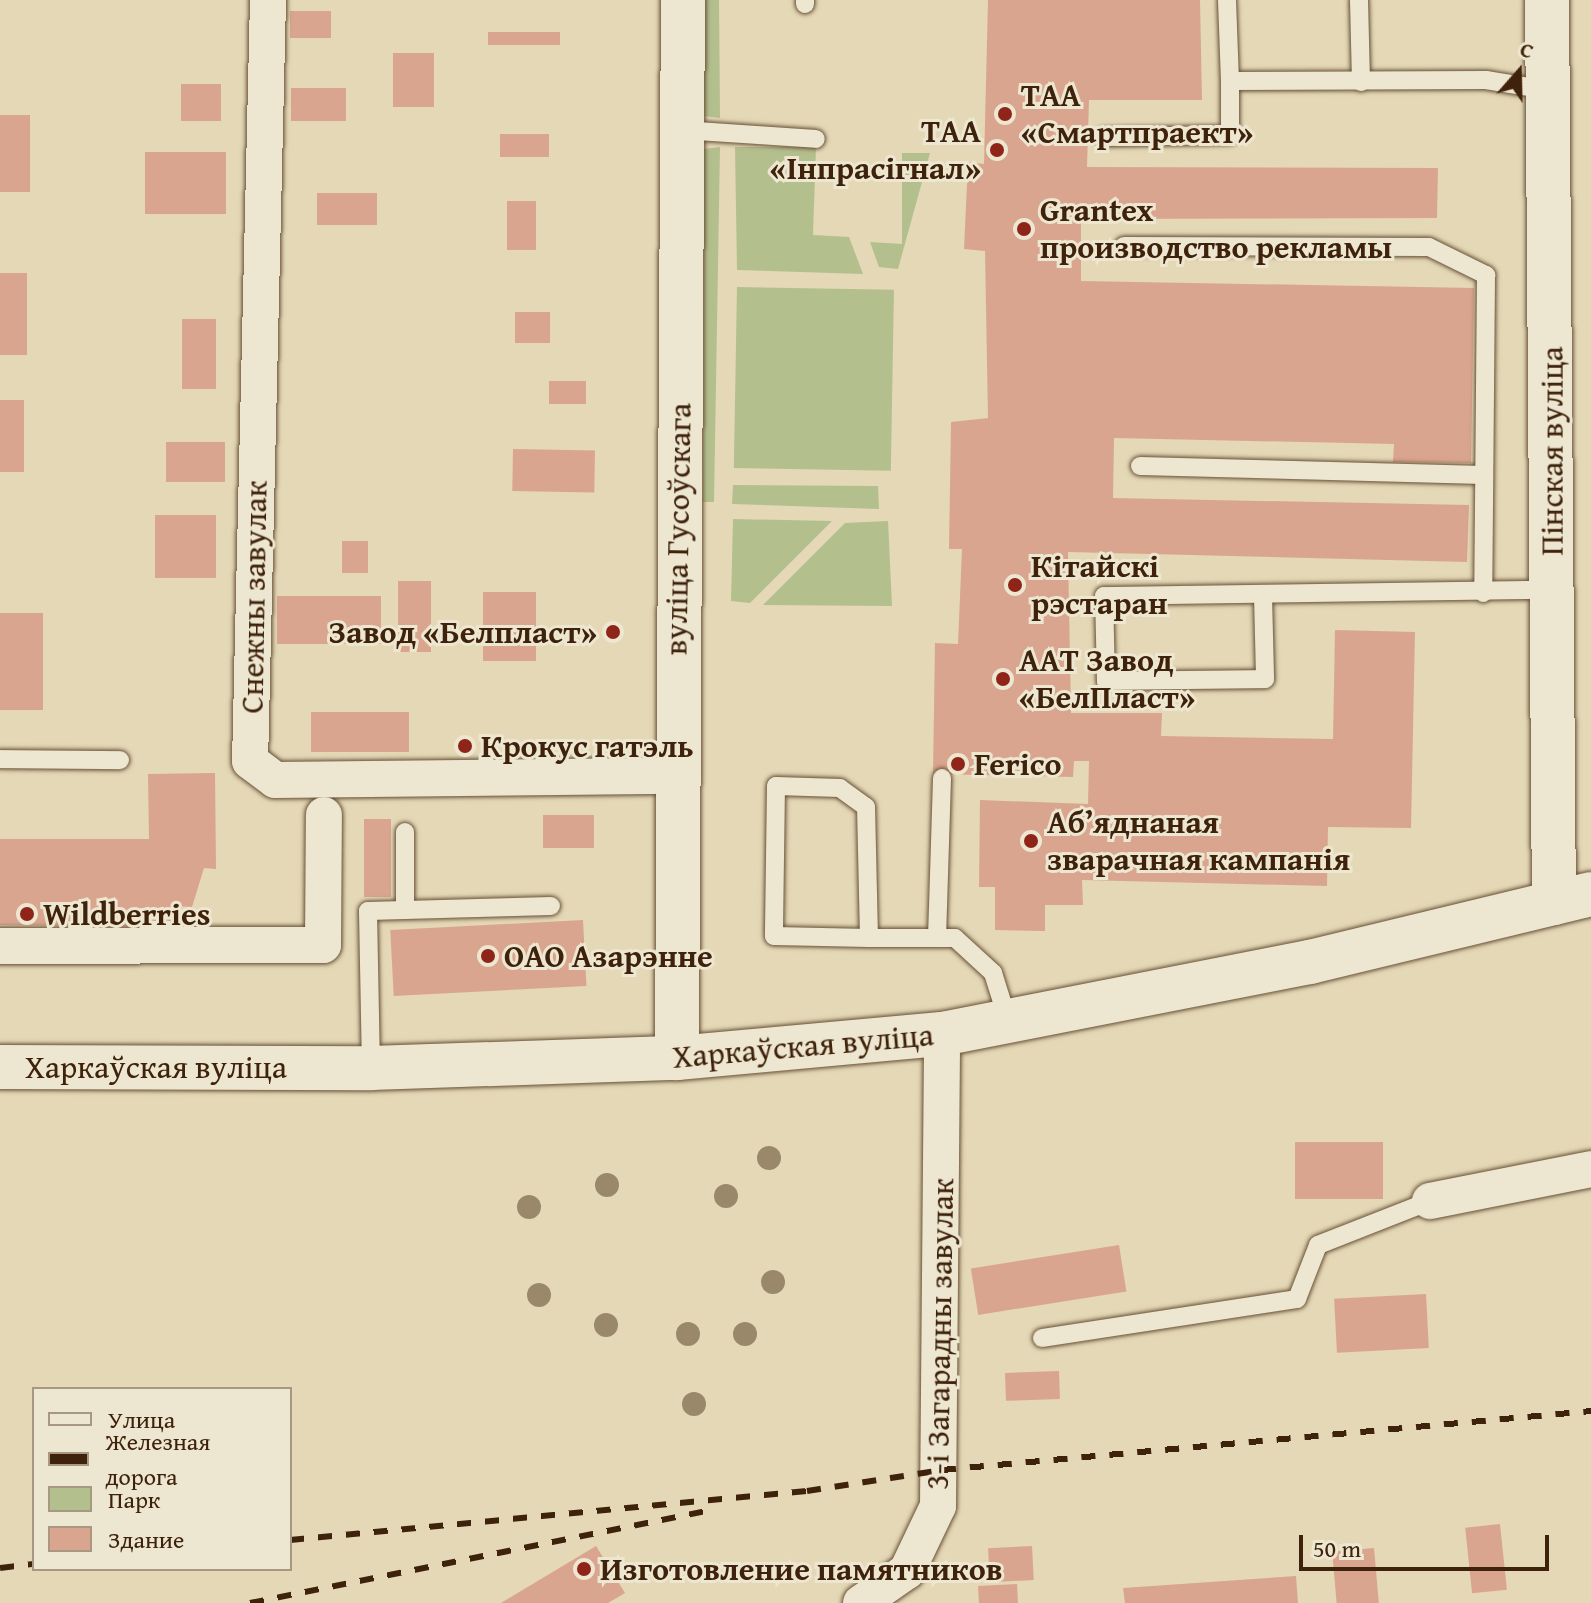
<!DOCTYPE html>
<html>
<head>
<meta charset="utf-8">
<style>
	body { margin:0 }
	#map { position:relative; width:1591px; height:1603px; overflow:hidden; background:#e4d8b6; font-family:"Gentium Book Plus",serif }
	div>[style] { position:absolute }
	[style*='--x'] { left:calc(var(--x)*1px); top:calc(var(--y)*1px); width:calc(var(--w)*1px); rotate:calc(var(--a)*1deg) }
	.green>* { inset:0; background:#b4bf8e; transform-origin:0 0 }
	.building>* { inset:0; background:#daa58e; transform-origin:0 0 }
	.roads { filter:drop-shadow(0 0 2px #685036) drop-shadow(0 0 2px #685036) }
	.service>* { height:18px; margin:-9px; padding:0 9px; transform-origin:9px; border-radius:9px; background:#ede6d0 }
	.minor>* { height:36px; margin:-18px; padding:0 18px; transform-origin:18px; border-radius:18px; background:#ede6d0 }
	.tertiary>* { height:44px; margin:-22px; padding:0 22px; transform-origin:22px; border-radius:22px; background:#ede6d0 }
	.secondary>* { height:44px; margin:-22px; padding:0 22px; transform-origin:22px; border-radius:22px; background:#ede6d0 }
	.rail>* { height:6px; margin-top:-3px; transform-origin:0; background:repeating-linear-gradient(90deg,#3f220b 0 14px,transparent 0 28px) }
	.trees>* { width:24px; height:24px; margin:-12px; border-radius:50%; background:#99896a }
	.dots>* { width:22px; height:22px; translate:-50% -50%; box-sizing:border-box; border:4px solid #ede6d0; border-radius:50% }
	span { translate:-50% -50%; white-space:nowrap; text-align:center; line-height:1.15; -webkit-text-stroke:6px #ede6d0; paint-order:stroke }
	.poi-label { font-size:32px; color:#3f220b; font-weight:700 }
	.left { translate:0 -50%; text-align:left }
	.right { translate:-100% -50%; text-align:right }
	.street-label { font-size:32px; color:#3f220b }
	.legend { position:absolute; left:32px; top:1387px; width:260px; height:184px; box-sizing:border-box; background:#ede6d0; border:2px solid #a79881; margin:0; padding:10px 14px; list-style:none; font-size:24px; color:#3f220b }
	.legend li { display:flex; align-items:center; gap:16px; height:40px }
	.legend b { width:40px; border:2px solid #a79881 }
	.north { position:absolute; left:1479px; top:32px; width:80px; height:80px; -webkit-text-stroke:6px #ede6d0; paint-order:stroke; rotate:20deg; font-size:22px; font-weight:700; line-height:32px; text-align:center; color:#3f220b }
	.north::after { content:''; display:block; margin:auto; width:28px; height:36px; background:#3f220b; clip-path:polygon(50% 0,100% 100%,50% 72%,0 100%) }
	.scale { position:absolute; left:1299px; top:1535px; width:250px; height:36px; box-sizing:border-box; border:4px solid #3f220b; border-top:0; padding-left:10px; font-size:24px; line-height:28px; white-space:nowrap; color:#3f220b; -webkit-text-stroke:6px #ede6d0; paint-order:stroke }
</style>
</head>
<body>
<div id="map">
	<div class="green">
		<div style="clip-path:polygon(705px 0,719px 0,720px 118px,703px 116px)"></div>
		<div style="clip-path:polygon(720px 147px,714px 502px,703px 502px,704px 149px)"></div>
		<div style="clip-path:polygon(735px 147px,816px 147px,813px 235px,849px 237px,863px 274px,737px 270px)"></div>
		<div style="clip-path:polygon(902px 153px,930px 153px,898px 269px,879px 267px,870px 242px,902px 244px)"></div>
		<div style="left:737px;top:287px;width:157px;height:181px;rotate:1deg"></div>
		<div style="clip-path:polygon(733px 485px,878px 486px,879px 509px,732px 504px)"></div>
		<div style="clip-path:polygon(733px 519px,832px 521px,750px 603px,731px 601px)"></div>
		<div style="clip-path:polygon(888px 521px,892px 606px,763px 605px,845px 523px)"></div>
	</div>
	<div class="building">
		<div style="clip-path:polygon(988px 0,1200px 0,1202px 100px,1089px 100px,1087px 167px,1438px 168px,1437px 218px,1081px 219px,1081px 281px,1474px 288px,1471px 463px,1393px 462px,1394px 444px,1114px 438px,1113px 498px,1469px 505px,1467px 562px,1068px 552px,1071px 713px,1162px 713px,1161px 736px,1333px 739px,1335px 630px,1415px 632px,1411px 828px,1328px 827px,1327px 886px,1082px 880px,1083px 905px,1045px 905px,1045px 931px,995px 930px,995px 887px,979px 887px,980px 800px,1088px 804px,1089px 761px,1074px 761px,1073px 777px,933px 774px,935px 643px,958px 644px,962px 549px,949px 549px,951px 422px,988px 418px,985px 251px,964px 249px,968px 162px,984px 164px)"></div>
		<div style="left:290px;top:11px;width:41px;height:27px"></div>
		<div style="left:488px;top:32px;width:72px;height:13px"></div>
		<div style="left:393px;top:53px;width:41px;height:54px"></div>
		<div style="left:181px;top:84px;width:40px;height:37px"></div>
		<div style="left:291px;top:88px;width:55px;height:33px"></div>
		<div style="left:30px;top:115px;width:77px;height:30px;rotate:90deg"></div>
		<div style="left:500px;top:134px;width:49px;height:23px"></div>
		<div style="left:145px;top:152px;width:81px;height:62px"></div>
		<div style="left:317px;top:193px;width:60px;height:32px"></div>
		<div style="left:536px;top:201px;width:49px;height:29px;rotate:90deg"></div>
		<div style="left:0;top:273px;width:27px;height:82px"></div>
		<div style="left:515px;top:312px;width:35px;height:31px"></div>
		<div style="left:182px;top:319px;width:34px;height:70px"></div>
		<div style="left:549px;top:381px;width:37px;height:23px"></div>
		<div style="left:0;top:400px;width:24px;height:72px"></div>
		<div style="left:166px;top:442px;width:59px;height:40px"></div>
		<div style="left:513px;top:449px;width:82px;height:42px;rotate:1deg"></div>
		<div style="left:155px;top:515px;width:61px;height:63px"></div>
		<div style="left:342px;top:541px;width:26px;height:32px"></div>
		<div style="left:398px;top:581px;width:33px;height:71px"></div>
		<div style="left:483px;top:592px;width:53px;height:69px"></div>
		<div style="left:277px;top:596px;width:104px;height:48px"></div>
		<div style="left:0;top:613px;width:43px;height:97px"></div>
		<div style="left:311px;top:712px;width:98px;height:40px"></div>
		<div style="clip-path:polygon(215px 773px,216px 869px,204px 868px,192px 907px,175px 906px,175px 927px,0 925px,0 839px,149px 839px,148px 774px)"></div>
		<div style="left:543px;top:815px;width:51px;height:33px"></div>
		<div style="left:364px;top:819px;width:27px;height:78px"></div>
		<div style="left:583px;top:920px;width:66px;height:193px;rotate:87deg"></div>
		<div style="left:1295px;top:1142px;width:88px;height:57px"></div>
		<div style="left:1119px;top:1245px;width:47px;height:150px;rotate:81deg"></div>
		<div style="left:1426px;top:1294px;width:54px;height:92px;rotate:87deg"></div>
		<div style="left:1059px;top:1371px;width:28px;height:54px;rotate:88deg"></div>
		<div style="left:1500px;top:1524px;width:66px;height:35px;rotate:84deg"></div>
		<div style="clip-path:polygon(596px 1546px,625px 1593px,608px 1603px,501px 1603px)"></div>
		<div style="left:1032px;top:1546px;width:34px;height:44px;rotate:87deg"></div>
		<div style="left:1374px;top:1548px;width:55px;height:42px;rotate:85deg"></div>
		<div style="clip-path:polygon(1296px 1576px,1298px 1603px,1125px 1603px,1123px 1588px)"></div>
		<div style="left:1017px;top:1584px;width:19px;height:39px;rotate:87deg"></div>
	</div>
	<div class="roads">
		<div class="service">
			<div style="--x:1227;--y:0;--w:81;--a:87.9"></div>
			<div style="--x:1230;--y:81;--w:256;--a:-0.2"></div>
			<div style="--x:1486;--y:80;--w:63;--a:9.2"></div>
			<div style="--x:1359;--y:0;--w:82;--a:88.6"></div>
			<div style="--x:805;--y:4;--w:4;--a:-90"></div>
			<div style="--x:682;--y:130;--w:134;--a:3.8"></div>
			<div style="--x:1104;--y:137;--w:126;--a:-0.9"></div>
			<div style="--x:1230;--y:135;--w:54;--a:-90"></div>
			<div style="--x:1124;--y:246;--w:305;--a:0.2"></div>
			<div style="--x:1429;--y:247;--w:64;--a:26.2"></div>
			<div style="--x:1486;--y:275;--w:318;--a:90.5"></div>
			<div style="--x:1140;--y:466;--w:344;--a:1.5"></div>
			<div style="--x:1263;--y:595;--w:84;--a:88.6"></div>
			<div style="--x:1265;--y:679;--w:159;--a:179.3"></div>
			<div style="--x:1106;--y:681;--w:85;--a:-91.3"></div>
			<div style="--x:1104;--y:596;--w:448;--a:-0.8"></div>
			<div style="--x:0;--y:759;--w:120;--a:0.5"></div>
			<div style="--x:405;--y:832;--w:78;--a:90"></div>
			<div style="--x:869;--y:938;--w:131;--a:-91.3"></div>
			<div style="--x:866;--y:807;--w:32;--a:-144"></div>
			<div style="--x:840;--y:788;--w:64;--a:-178.2"></div>
			<div style="--x:776;--y:786;--w:150;--a:90.8"></div>
			<div style="--x:774;--y:936;--w:95;--a:1.2"></div>
			<div style="--x:869;--y:938;--w:86;--a:0"></div>
			<div style="--x:955;--y:938;--w:52;--a:42.6"></div>
			<div style="--x:993;--y:973;--w:50;--a:72.6"></div>
			<div style="--x:937;--y:938;--w:160;--a:-88.2"></div>
			<div style="--x:371;--y:1068;--w:157;--a:-91.1"></div>
			<div style="--x:368;--y:911;--w:183;--a:-1.6"></div>
			<div style="--x:1042;--y:1338;--w:258;--a:-8.7"></div>
			<div style="--x:1297;--y:1299;--w:58;--a:-68.7"></div>
			<div style="--x:1318;--y:1245;--w:120;--a:-21.4"></div>
		</div>
		<div class="minor">
			<div style="--x:268;--y:0;--w:761;--a:91.35"></div>
			<div style="--x:250;--y:761;--w:31;--a:37"></div>
			<div style="--x:275;--y:780;--w:400;--a:-0.6"></div>
			<div style="--x:0;--y:946;--w:323;--a:-0.2"></div>
			<div style="--x:323;--y:945;--w:130;--a:-89.6"></div>
			<div style="--x:1430;--y:1201;--w:164;--a:-11.2"></div>
			<div style="--x:861;--y:1603;--w:56;--a:-34.8"></div>
			<div style="--x:907;--y:1571;--w:72;--a:-64.5"></div>
			<div style="--x:938;--y:1506;--w:472;--a:-89.5"></div>
		</div>
		<div class="tertiary">
			<div style="--x:1547;--y:0;--w:903;--a:89.56"></div>
		</div>
		<div class="secondary">
			<div style="--x:677;--y:1058;--w:1058;--a:-89.68"></div>
			<div style="--x:0;--y:1067;--w:371;--a:0.2"></div>
			<div style="--x:371;--y:1068;--w:306;--a:-1.9"></div>
			<div style="--x:677;--y:1058;--w:266;--a:-5.2"></div>
			<div style="--x:942;--y:1034;--w:375;--a:-11.1"></div>
			<div style="--x:1310;--y:962;--w:289;--a:-13.6"></div>
		</div>
	</div>
	<div class="rail">
		<div style="--x:290;--y:1540;--w:519;--a:-5.41"></div>
		<div style="--x:807;--y:1491;--w:137;--a:-8.8"></div>
		<div style="--x:942;--y:1470;--w:652;--a:-5.19"></div>
		<div style="--x:0;--y:1568;--w:34;--a:-7"></div>
		<div style="--x:250;--y:1603;--w:475;--a:-11.4"></div>
	</div>
	<div class="trees">
		<div style="left:769px;top:1158px"></div>
		<div style="left:607px;top:1185px"></div>
		<div style="left:726px;top:1196px"></div>
		<div style="left:529px;top:1207px"></div>
		<div style="left:773px;top:1282px"></div>
		<div style="left:539px;top:1295px"></div>
		<div style="left:606px;top:1325px"></div>
		<div style="left:688px;top:1334px"></div>
		<div style="left:745px;top:1334px"></div>
		<div style="left:694px;top:1404px"></div>
	</div>
	<div class="dots">
		<div style="left:1005px;top:114px;background:#8f2418"></div>
		<div style="left:997px;top:150px;background:#8f2418"></div>
		<div style="left:1024px;top:229px;background:#8f2418"></div>
		<div style="left:1015px;top:585px;background:#8f2418"></div>
		<div style="left:613px;top:632px;background:#8f2418"></div>
		<div style="left:1003px;top:679px;background:#8f2418"></div>
		<div style="left:465px;top:746px;background:#8f2418"></div>
		<div style="left:958px;top:764px;background:#8f2418"></div>
		<div style="left:1031px;top:841px;background:#8f2418"></div>
		<div style="left:27px;top:914px;background:#8f2418"></div>
		<div style="left:488px;top:956px;background:#8f2418"></div>
		<div style="left:584px;top:1569px;background:#8f2418"></div>
	</div>
	<div class="poi-label">
		<span class="left" style="left:1021px;top:114px">ТАА<br>«Смартпраект»</span>
		<span class="right" style="left:981px;top:150px">ТАА<br>«Інпрасігнал»</span>
		<span class="left" style="left:1040px;top:229px">Grantex<br>производство рекламы</span>
		<span class="left" style="left:1031px;top:585px">Кітайскі<br>рэстаран</span>
		<span class="right" style="left:597px;top:632px">Завод «Белпласт»</span>
		<span class="left" style="left:1019px;top:679px">ААТ Завод<br>«БелПласт»</span>
		<span class="left" style="left:481px;top:746px">Крокус гатэль</span>
		<span class="left" style="left:974px;top:764px">Ferico</span>
		<span class="left" style="left:1047px;top:841px">Абʼяднаная<br>зварачная кампанія</span>
		<span class="left" style="left:43px;top:914px">Wildberries</span>
		<span class="left" style="left:504px;top:956px">ОАО Азарэнне</span>
		<span class="left" style="left:600px;top:1569px">Изготовление памятников</span>
	</div>
	<div class="street-label">
		<span style="left:1552px;top:451px;rotate:-90deg">Пінская вуліца</span>
		<span style="left:678px;top:529px;rotate:-89deg">вуліца Гусоўскага</span>
		<span style="left:254px;top:597px;rotate:-89deg">Снежны завулак</span>
		<span style="left:803px;top:1046px;rotate:-5deg">Харкаўская вуліца</span>
		<span style="left:156px;top:1067px">Харкаўская вуліца</span>
		<span style="left:940px;top:1334px;rotate:-89deg">3-і Загарадны завулак</span>
	</div>
	<ul class="legend">
	<li><b style="height:10px;background:#ede6d0"></b>Улица</li>
	<li><b style="height:10px;background:#3f220b"></b>Железная дорога</li>
	<li><b style="height:22px;background:#b4bf8e"></b>Парк</li>
	<li><b style="height:22px;background:#daa58e"></b>Здание</li>
	</ul>
	<div class="north">С</div>
	<div class="scale">50 m</div>
</div>
</body>
</html>
